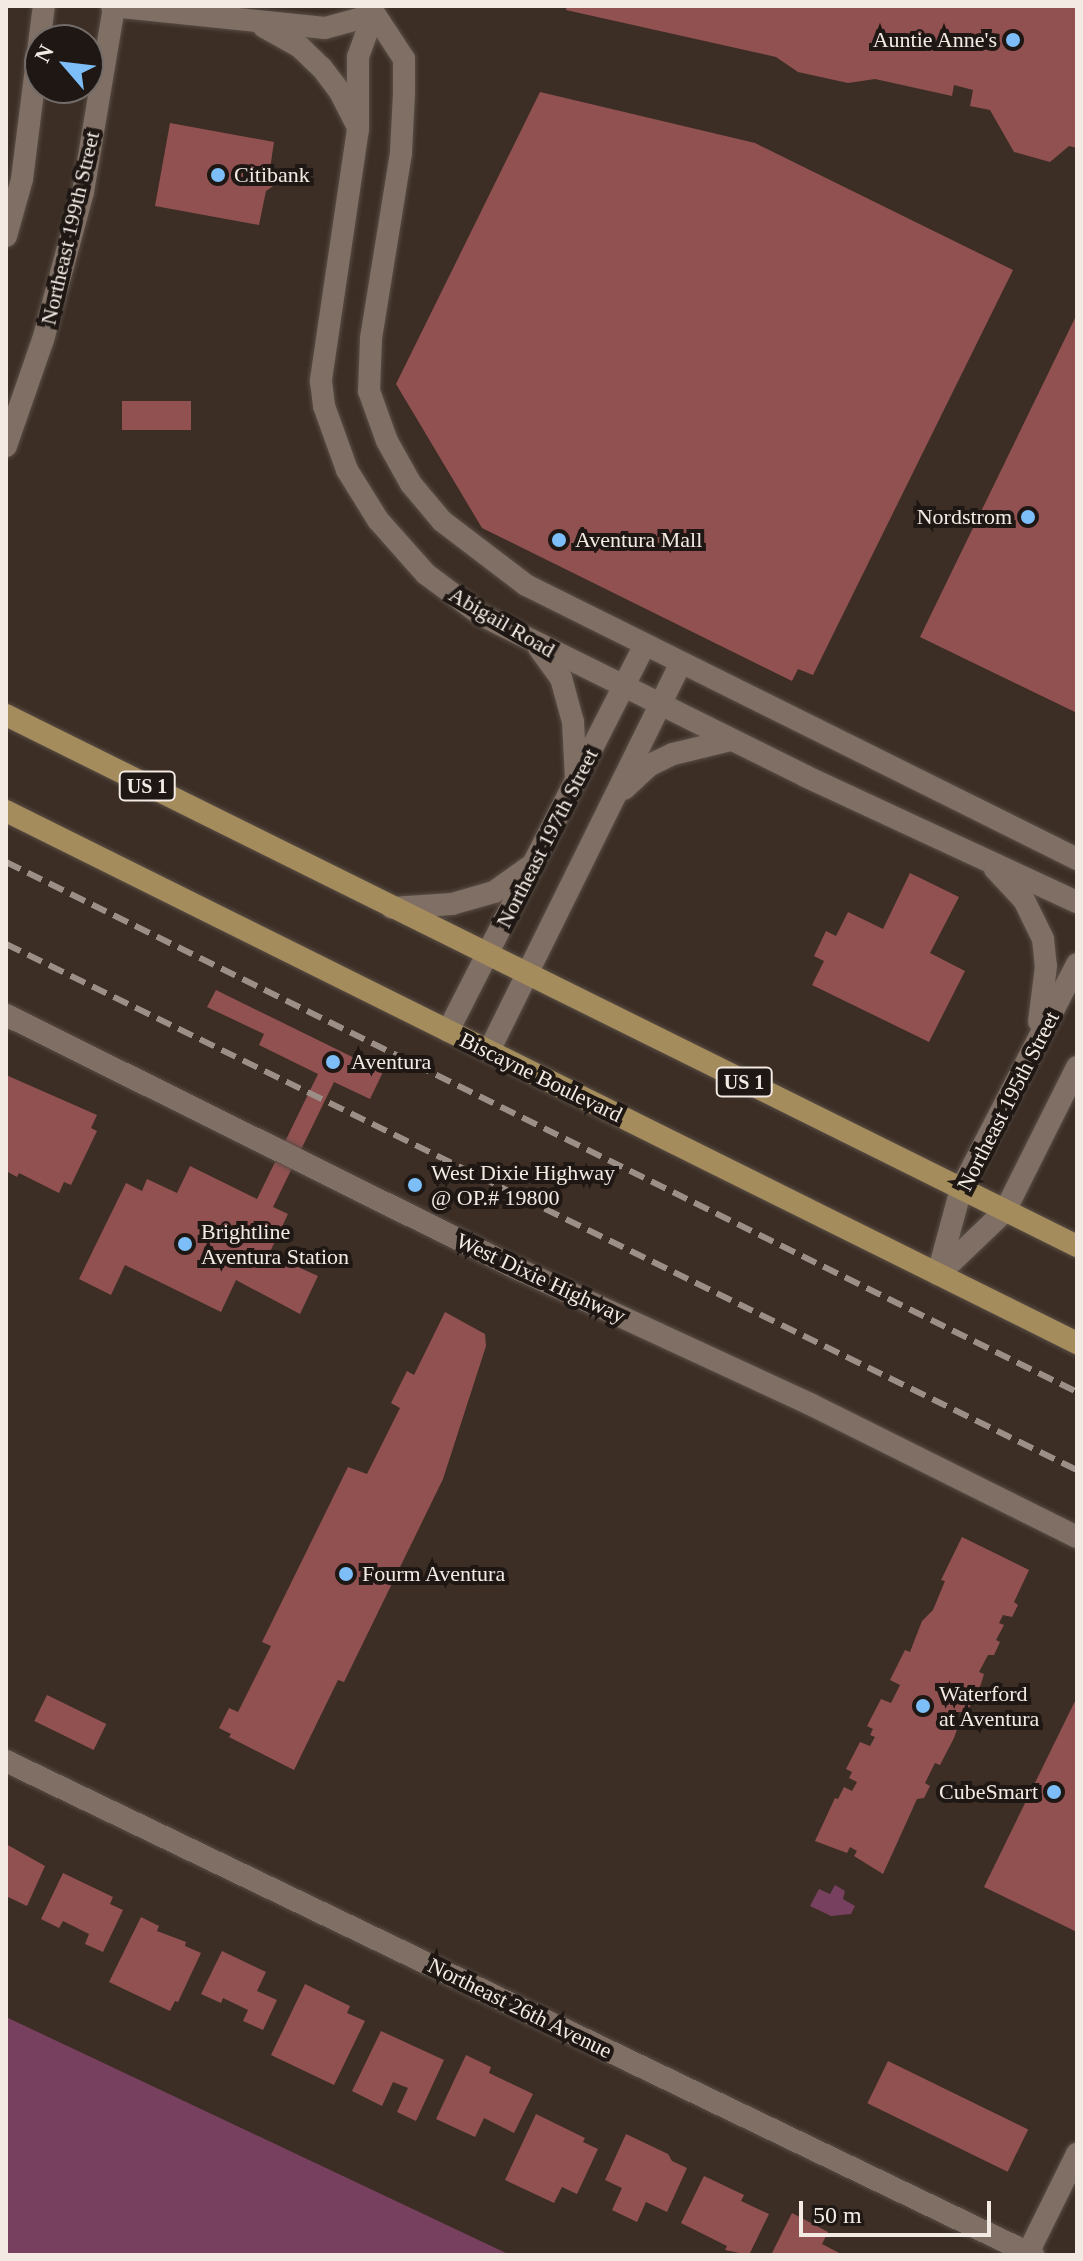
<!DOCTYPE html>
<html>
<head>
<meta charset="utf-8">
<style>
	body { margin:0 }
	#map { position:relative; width:1083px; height:2261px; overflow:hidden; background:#3c2e25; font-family:"Times New Roman",serif }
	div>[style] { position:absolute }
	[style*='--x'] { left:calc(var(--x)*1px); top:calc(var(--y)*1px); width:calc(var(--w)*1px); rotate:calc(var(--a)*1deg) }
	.water>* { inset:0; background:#77405e }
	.building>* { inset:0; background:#915151; transform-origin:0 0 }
	.roads { filter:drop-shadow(0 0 2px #584d45) drop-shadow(0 0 2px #584d45) }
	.minor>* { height:22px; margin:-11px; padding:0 11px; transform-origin:11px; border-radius:11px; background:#7f6f64 }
	.tertiary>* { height:22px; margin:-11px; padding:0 11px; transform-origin:11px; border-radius:11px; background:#7f6f64 }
	.primary>* { height:22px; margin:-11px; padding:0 11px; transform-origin:11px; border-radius:11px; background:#a58c5c }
	.rail>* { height:6px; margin-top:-3px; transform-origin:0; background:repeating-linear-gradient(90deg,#9b8f88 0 16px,transparent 0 24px) }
	.dots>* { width:22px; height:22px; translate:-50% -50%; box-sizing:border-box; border:4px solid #1e1713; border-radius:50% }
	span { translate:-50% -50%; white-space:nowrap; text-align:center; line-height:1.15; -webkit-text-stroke:8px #1e1713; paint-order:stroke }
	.shield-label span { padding:2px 6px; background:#1e1713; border:2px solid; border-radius:6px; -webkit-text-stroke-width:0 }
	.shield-label { font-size:20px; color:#f3eae4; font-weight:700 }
	.poi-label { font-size:22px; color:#f3eae4 }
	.right { translate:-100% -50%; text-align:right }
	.left { translate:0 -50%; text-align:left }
	.street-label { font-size:22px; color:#f3eae4 }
	.frame { position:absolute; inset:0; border:8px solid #f3eae4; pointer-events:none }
	.north { position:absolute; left:24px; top:24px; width:80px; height:80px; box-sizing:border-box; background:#1e1713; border:2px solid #736b67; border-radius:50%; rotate:298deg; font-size:22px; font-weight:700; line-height:32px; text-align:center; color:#f3eae4 }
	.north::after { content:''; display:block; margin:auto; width:28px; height:36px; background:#7dbef9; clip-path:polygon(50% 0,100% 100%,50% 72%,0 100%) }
	.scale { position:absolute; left:799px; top:2201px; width:192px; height:36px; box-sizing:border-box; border:4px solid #f3eae4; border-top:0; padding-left:10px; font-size:24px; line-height:28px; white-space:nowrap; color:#f3eae4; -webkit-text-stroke:6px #1e1713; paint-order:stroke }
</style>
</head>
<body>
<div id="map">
	<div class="water">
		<div style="clip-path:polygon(835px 1885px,845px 1891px,843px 1899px,855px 1906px,851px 1914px,831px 1916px,810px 1906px,819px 1889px,830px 1894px)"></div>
		<div style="clip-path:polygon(6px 2017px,506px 2253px,512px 2255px,6px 2255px)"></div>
	</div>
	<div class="building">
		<div style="clip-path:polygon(567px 6px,1077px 6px,1077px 148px,1069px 146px,1050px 162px,1014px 152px,990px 110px,970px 106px,973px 90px,954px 85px,952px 96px,875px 79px,848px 83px,798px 72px,776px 57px,566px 10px)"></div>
		<div style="clip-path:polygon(540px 92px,755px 143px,1013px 270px,813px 675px,798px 669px,792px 681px,482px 528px,396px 384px)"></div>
		<div style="clip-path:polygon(170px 123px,274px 142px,270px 169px,279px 182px,266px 191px,259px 225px,155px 206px)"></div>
		<div style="clip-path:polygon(1077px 314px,1077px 713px,920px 637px)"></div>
		<div style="left:191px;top:401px;width:29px;height:69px;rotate:90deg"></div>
		<div style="clip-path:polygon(910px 873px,959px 897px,930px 953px,965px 971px,929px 1042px,812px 985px,824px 961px,814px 956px,826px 931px,836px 936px,848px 912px,883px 929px)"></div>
		<div style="clip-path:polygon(216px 990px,383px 1072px,370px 1099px,334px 1082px,273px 1207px,288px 1214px,269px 1254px,318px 1276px,300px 1314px,236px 1280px,221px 1312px,125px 1265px,111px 1295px,79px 1279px,126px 1183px,142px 1191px,147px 1179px,177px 1193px,190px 1166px,257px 1199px,318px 1074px,259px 1045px,264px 1034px,207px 1007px)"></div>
		<div style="clip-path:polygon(6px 1075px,97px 1115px,91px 1128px,97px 1131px,71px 1185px,64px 1182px,59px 1193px,19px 1173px,17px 1177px,6px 1171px)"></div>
		<div style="clip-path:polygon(445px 1312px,485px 1334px,486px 1346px,443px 1479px,344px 1682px,338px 1680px,294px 1770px,229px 1737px,231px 1734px,219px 1728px,229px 1708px,238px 1712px,271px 1646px,262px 1642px,348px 1467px,367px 1474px,400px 1408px,391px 1403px,407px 1371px,414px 1375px)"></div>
		<div style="clip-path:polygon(962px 1537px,1029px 1570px,1014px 1602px,1018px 1605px,1012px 1617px,1003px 1615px,999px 1623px,1004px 1625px,996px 1640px,1000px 1642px,994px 1655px,988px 1655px,979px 1672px,984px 1674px,981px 1684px,967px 1712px,957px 1712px,953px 1722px,959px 1724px,954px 1738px,940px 1765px,935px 1763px,925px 1783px,930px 1786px,924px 1798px,917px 1799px,883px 1874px,854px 1856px,857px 1851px,850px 1847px,847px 1853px,815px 1841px,835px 1798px,838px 1799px,844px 1787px,852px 1791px,857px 1782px,849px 1778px,852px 1772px,846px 1769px,860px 1742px,870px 1746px,875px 1737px,870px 1735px,873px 1729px,867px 1726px,881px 1699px,891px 1703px,900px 1685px,890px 1680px,905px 1650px,910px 1652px,922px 1621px,933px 1610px,945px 1581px,941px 1580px)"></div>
		<div style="left:47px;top:1695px;width:66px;height:29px;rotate:26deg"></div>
		<div style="clip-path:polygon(1077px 1697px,1077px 1932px,984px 1887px)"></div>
		<div style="clip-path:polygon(6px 1844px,45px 1866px,27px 1906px,6px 1896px)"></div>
		<div style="clip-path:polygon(63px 1873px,113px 1897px,110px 1904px,123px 1910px,103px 1952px,85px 1944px,89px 1934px,63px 1921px,59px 1928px,41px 1919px)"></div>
		<div style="clip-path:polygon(141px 1917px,159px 1926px,157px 1931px,186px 1942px,185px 1946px,201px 1953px,178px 2002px,175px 2001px,170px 2011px,109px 1982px)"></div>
		<div style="clip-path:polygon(222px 1951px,266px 1972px,257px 1991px,277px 2000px,263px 2030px,243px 2021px,248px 2010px,223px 1998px,221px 2003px,201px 1994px)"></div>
		<div style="clip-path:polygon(305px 1984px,350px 2006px,347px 2013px,365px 2021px,334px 2085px,271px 2055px)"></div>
		<div style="clip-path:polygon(381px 2031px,444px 2060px,416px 2121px,397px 2112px,408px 2088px,393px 2082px,382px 2106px,352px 2091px)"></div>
		<div style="clip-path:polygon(466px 2055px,491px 2067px,489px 2073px,533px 2094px,514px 2133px,484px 2118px,475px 2137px,436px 2119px)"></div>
		<div style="left:888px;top:2061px;width:156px;height:47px;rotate:26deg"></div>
		<div style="clip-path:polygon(536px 2114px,585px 2138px,583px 2142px,598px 2149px,577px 2194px,562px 2187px,554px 2203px,505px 2180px)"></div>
		<div style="clip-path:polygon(626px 2134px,668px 2154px,672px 2161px,687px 2168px,667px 2212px,646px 2202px,637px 2222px,612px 2210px,622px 2188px,605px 2180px)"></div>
		<div style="clip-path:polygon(704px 2176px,744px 2195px,741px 2201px,769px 2214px,749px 2255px,725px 2250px,727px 2246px,681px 2223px)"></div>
		<div style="clip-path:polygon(792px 2213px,828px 2232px,822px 2244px,843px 2255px,771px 2255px)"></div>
	</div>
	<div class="roads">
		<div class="minor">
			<div style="--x:112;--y:6;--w:214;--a:5.9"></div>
			<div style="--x:325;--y:28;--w:50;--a:-15.2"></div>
			<div style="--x:370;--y:7;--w:62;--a:56.8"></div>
			<div style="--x:404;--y:59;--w:34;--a:90"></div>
			<div style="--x:404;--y:93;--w:60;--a:92.9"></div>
			<div style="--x:401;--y:153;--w:188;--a:99.2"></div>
			<div style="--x:371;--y:339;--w:52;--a:92.2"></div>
			<div style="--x:369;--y:391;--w:53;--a:70.2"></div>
			<div style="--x:387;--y:441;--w:49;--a:60.8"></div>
			<div style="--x:411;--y:484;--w:48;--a:50"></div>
			<div style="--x:442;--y:521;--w:106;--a:37.3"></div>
			<div style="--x:526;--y:585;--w:615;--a:26.44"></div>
			<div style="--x:373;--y:15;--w:45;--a:109.7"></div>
			<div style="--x:358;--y:57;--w:72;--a:90"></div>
			<div style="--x:358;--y:129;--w:255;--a:98.4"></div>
			<div style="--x:321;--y:381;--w:25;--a:83"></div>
			<div style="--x:324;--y:406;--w:68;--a:70.2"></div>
			<div style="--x:347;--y:470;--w:59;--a:58.2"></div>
			<div style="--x:378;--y:520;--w:72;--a:48.4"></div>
			<div style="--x:426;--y:574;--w:69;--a:36.7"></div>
			<div style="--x:481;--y:615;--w:362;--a:26.4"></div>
			<div style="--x:805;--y:776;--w:300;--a:24.9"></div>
			<div style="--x:264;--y:27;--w:41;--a:29.1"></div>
			<div style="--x:300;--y:47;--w:30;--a:44"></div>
			<div style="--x:322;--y:68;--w:30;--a:53"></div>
			<div style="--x:340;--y:92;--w:36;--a:63"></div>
			<div style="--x:539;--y:648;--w:37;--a:54"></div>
			<div style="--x:561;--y:678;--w:46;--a:74.7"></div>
			<div style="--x:573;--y:722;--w:58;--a:87"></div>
			<div style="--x:624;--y:789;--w:35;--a:-43"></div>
			<div style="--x:650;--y:765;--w:25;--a:-26"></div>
			<div style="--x:673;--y:754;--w:60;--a:-13.6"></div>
			<div style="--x:995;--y:869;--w:42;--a:46.9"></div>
			<div style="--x:1024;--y:900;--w:43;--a:64"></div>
			<div style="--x:1043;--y:939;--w:27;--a:84"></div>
			<div style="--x:1046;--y:966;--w:56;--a:97.1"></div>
			<div style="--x:392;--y:908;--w:60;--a:-3.8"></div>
			<div style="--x:452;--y:904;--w:44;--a:-15.9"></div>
			<div style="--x:494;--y:892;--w:43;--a:-35.5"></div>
			<div style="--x:448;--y:1031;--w:433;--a:-63"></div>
			<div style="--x:489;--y:1051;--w:433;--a:-63.7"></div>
			<div style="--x:938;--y:1274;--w:88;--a:-74.9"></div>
			<div style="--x:961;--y:1189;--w:253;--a:-62.7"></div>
			<div style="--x:939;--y:1274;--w:91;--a:-43.7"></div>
			<div style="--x:1005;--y:1211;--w:161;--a:-63.4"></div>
			<div style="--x:1027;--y:2255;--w:113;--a:-63.7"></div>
		</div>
		<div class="tertiary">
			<div style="--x:6;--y:236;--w:59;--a:-74.3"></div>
			<div style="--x:22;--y:179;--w:174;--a:-82.8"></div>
			<div style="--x:6;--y:446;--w:112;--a:-70.8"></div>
			<div style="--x:43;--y:340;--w:153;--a:-74.9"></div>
			<div style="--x:83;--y:192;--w:189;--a:-80.5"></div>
			<div style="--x:6;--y:1015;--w:572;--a:26.39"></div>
			<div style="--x:518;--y:1269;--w:322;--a:24.8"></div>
			<div style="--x:810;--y:1404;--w:298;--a:26.5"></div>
			<div style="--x:6;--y:1761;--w:1140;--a:25.69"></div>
		</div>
		<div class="primary">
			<div style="--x:6;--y:715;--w:1195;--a:26.37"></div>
			<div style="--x:6;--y:811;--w:1196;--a:26.42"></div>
		</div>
	</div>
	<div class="rail">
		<div style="--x:6;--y:862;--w:1195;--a:26.33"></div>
		<div style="--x:6;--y:944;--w:1193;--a:26.16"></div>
	</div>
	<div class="dots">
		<div style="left:1013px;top:40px;background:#7dbef9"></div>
		<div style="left:218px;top:175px;background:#7dbef9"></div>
		<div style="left:1028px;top:517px;background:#7dbef9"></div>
		<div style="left:559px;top:540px;background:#7dbef9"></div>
		<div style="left:333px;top:1062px;background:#7dbef9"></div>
		<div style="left:415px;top:1185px;background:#7dbef9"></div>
		<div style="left:185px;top:1244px;background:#7dbef9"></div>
		<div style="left:346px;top:1574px;background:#7dbef9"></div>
		<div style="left:923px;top:1706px;background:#7dbef9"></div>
		<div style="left:1054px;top:1792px;background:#7dbef9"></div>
	</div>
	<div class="shield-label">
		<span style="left:147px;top:786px">US 1</span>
		<span style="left:744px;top:1082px">US 1</span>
	</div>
	<div class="poi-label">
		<span class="right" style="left:997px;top:40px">Auntie Anne's</span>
		<span class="left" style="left:234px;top:175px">Citibank</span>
		<span class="right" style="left:1012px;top:517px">Nordstrom</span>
		<span class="left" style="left:575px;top:540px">Aventura Mall</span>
		<span class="left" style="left:351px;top:1062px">Aventura</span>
		<span class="left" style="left:431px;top:1185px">West Dixie Highway<br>@ OP.# 19800</span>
		<span class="left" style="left:201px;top:1244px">Brightline<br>Aventura Station</span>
		<span class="left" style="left:362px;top:1574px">Fourm Aventura</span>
		<span class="left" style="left:939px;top:1706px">Waterford<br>at Aventura</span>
		<span class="right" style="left:1038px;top:1792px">CubeSmart</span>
	</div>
	<div class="street-label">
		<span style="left:70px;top:228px;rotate:-77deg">Northeast 199th Street</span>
		<span style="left:502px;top:622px;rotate:30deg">Abigail Road</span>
		<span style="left:547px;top:838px;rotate:-63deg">Northeast 197th Street</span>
		<span style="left:541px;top:1077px;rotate:26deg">Biscayne Boulevard</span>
		<span style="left:1008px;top:1101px;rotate:-63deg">Northeast 195th Street</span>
		<span style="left:541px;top:1278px;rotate:25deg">West Dixie Highway</span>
		<span style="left:520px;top:2008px;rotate:26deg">Northeast 26th Avenue</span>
	</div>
	<div class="frame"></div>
	<div class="north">N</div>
	<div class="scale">50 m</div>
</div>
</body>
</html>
